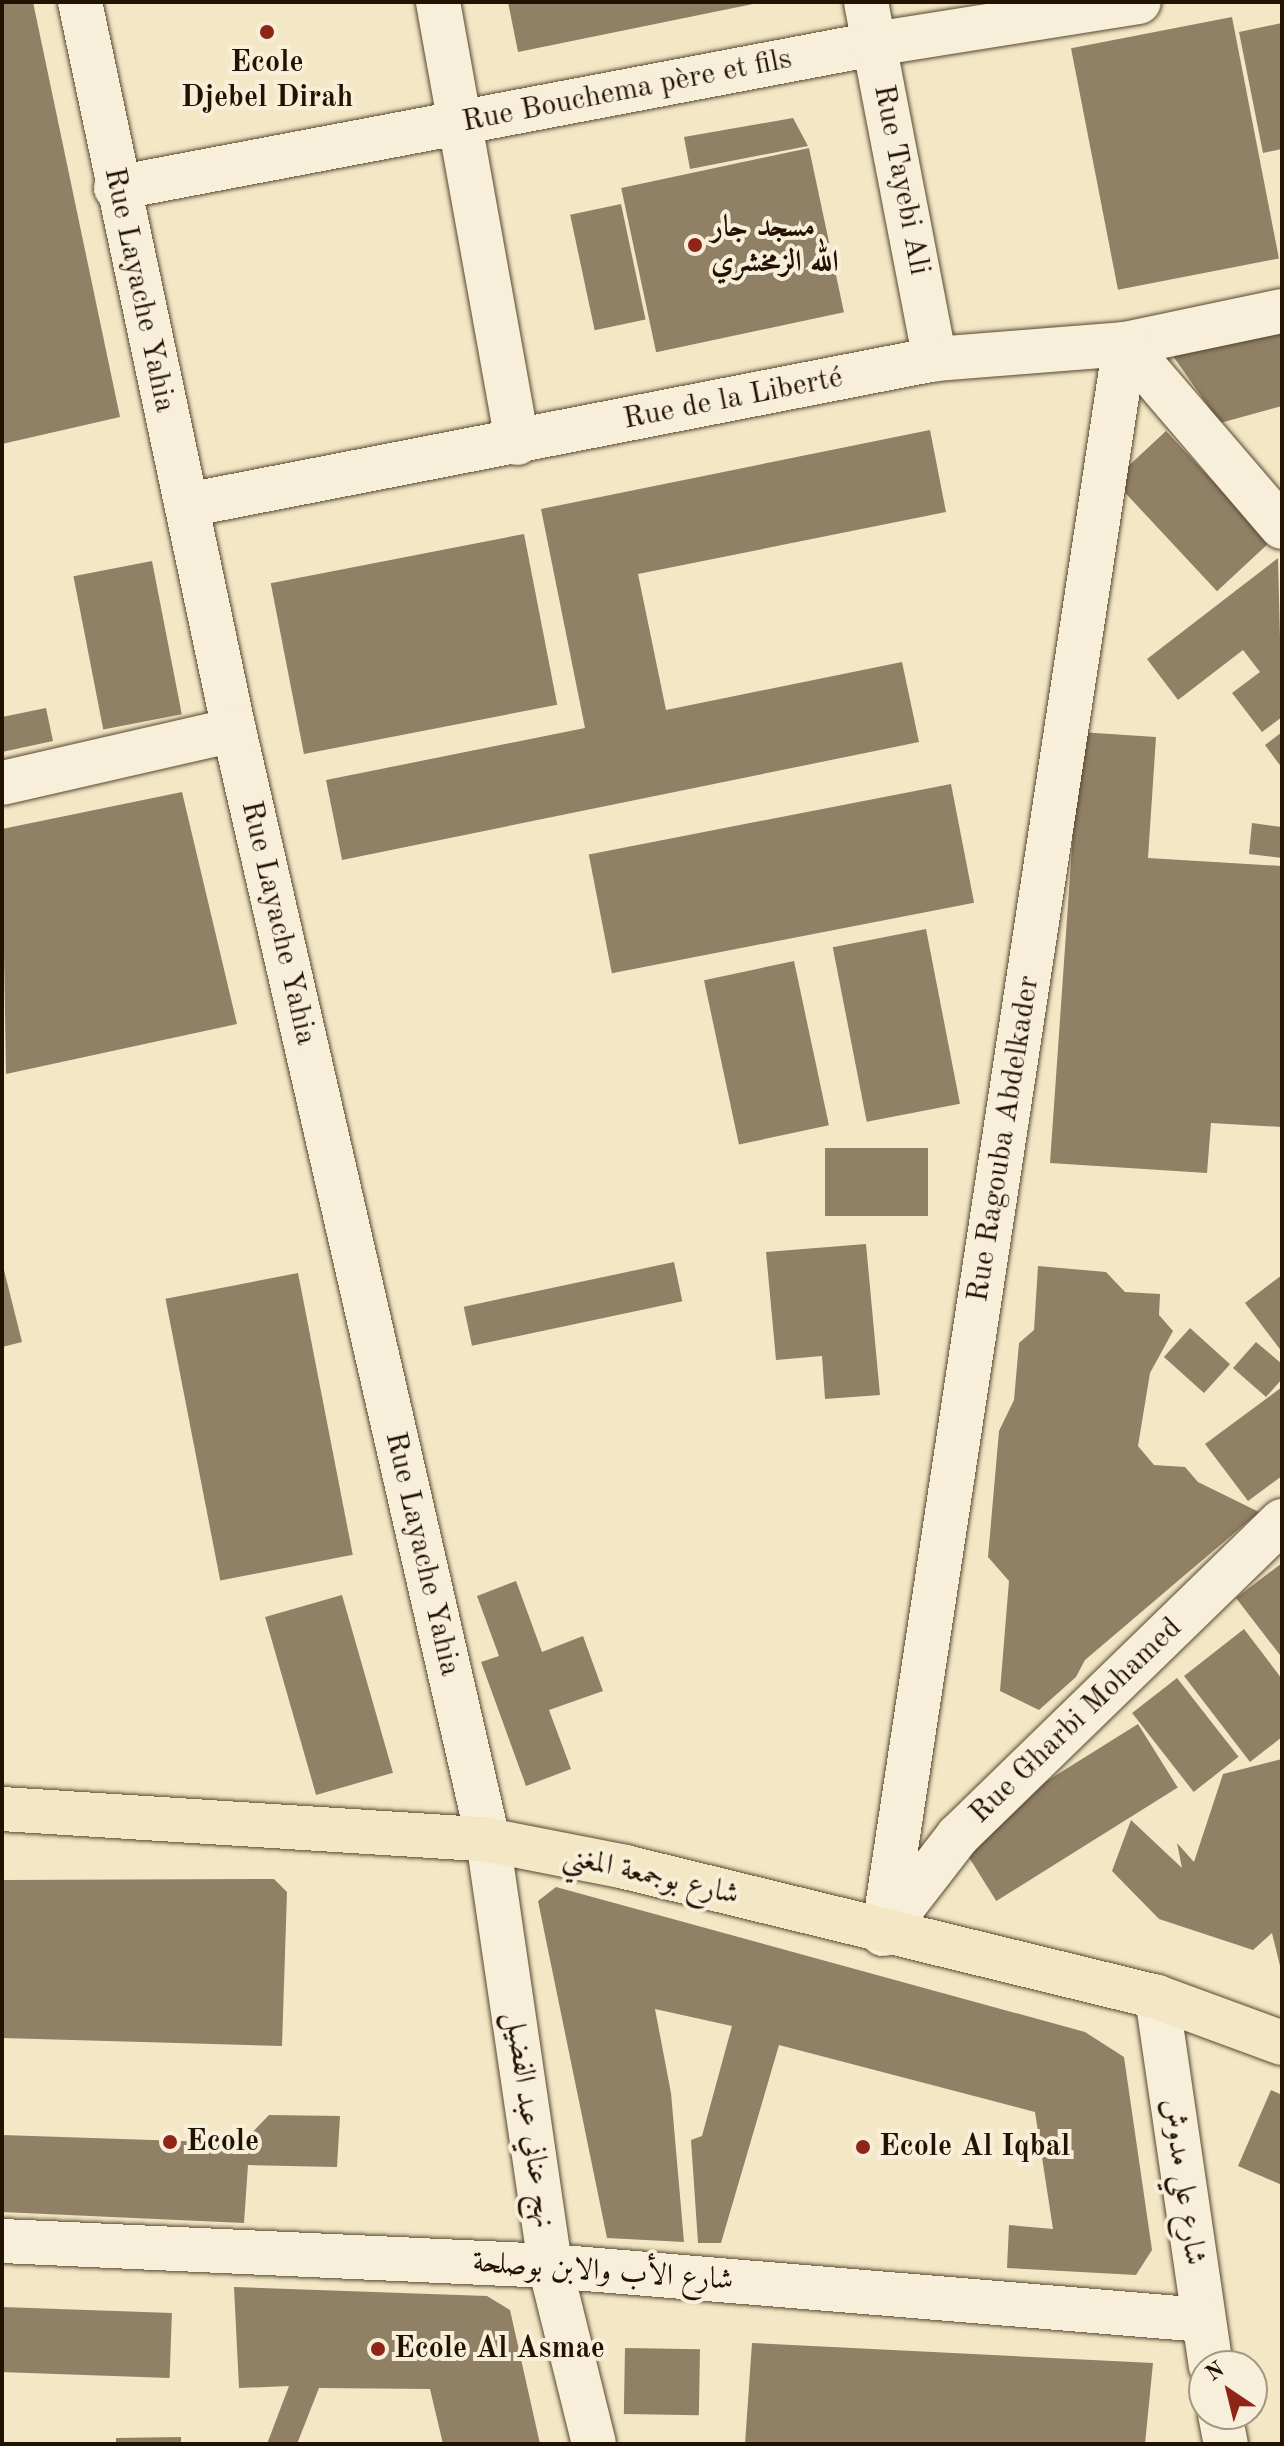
<!DOCTYPE html>
<html>
<head>
<meta charset="utf-8">
<style>
	body { margin:0 }
	#map { position:relative; width:1284px; height:2446px; overflow:hidden; background:#f3e7c5; font-family:"Old Standard TT",Amiri,serif }
	div>[style] { position:absolute }
	[style*='--x'] { left:calc(var(--x)*1px); top:calc(var(--y)*1px); width:calc(var(--w)*1px); rotate:calc(var(--a)*1deg) }
	.building>* { inset:0; background:#908166; transform-origin:0 0 }
	.roads { filter:drop-shadow(0 0 2px #584731) drop-shadow(0 0 2px #584731) }
	.street>* { height:44px; margin:-22px; padding:0 22px; transform-origin:22px; border-radius:22px; background:#f7efd9 }
	.primary>* { height:44px; margin:-22px; padding:0 22px; transform-origin:22px; border-radius:22px; background:#f3e7c5 }
	.dots>* { width:22px; height:22px; translate:-50% -50%; box-sizing:border-box; border:4px solid #f7efd9; border-radius:50% }
	span { translate:-50% -50%; white-space:nowrap; text-align:center; line-height:1.15; -webkit-text-stroke:8px #f7efd9; paint-order:stroke }
	.poi-label { font-size:30px; color:#241200; font-weight:700 }
	.left { translate:0 -50%; text-align:left }
	.street-label { font-size:30px; color:#241200 }
	.frame { position:absolute; inset:0; border:4px solid #241200; pointer-events:none }
	.north { position:absolute; left:1188px; top:2350px; width:80px; height:80px; box-sizing:border-box; background:#f7efd9; border:2px solid #a39782; border-radius:50%; rotate:325deg; font-size:22px; font-weight:700; line-height:32px; text-align:center; color:#241200 }
	.north::after { content:''; display:block; margin:auto; width:28px; height:36px; background:#8f2418; clip-path:polygon(50% 0,100% 100%,50% 72%,0 100%) }
</style>
</head>
<body>
<div id="map">
	<div class="building">
		<div style="clip-path:polygon(2px 2px,33px 2px,120px 417px,2px 444px)"></div>
		<div style="clip-path:polygon(508px 2px,758px 2px,758px 3px,518px 52px)"></div>
		<div style="left:1232px;top:17px;width:246px;height:164px;rotate:79deg"></div>
		<div style="clip-path:polygon(1282px 23px,1282px 149px,1263px 153px,1239px 32px)"></div>
		<div style="clip-path:polygon(793px 118px,808px 146px,690px 169px,684px 137px)"></div>
		<div style="left:809px;top:148px;width:168px;height:192px;rotate:78deg"></div>
		<div style="left:621px;top:204px;width:118px;height:52px;rotate:78deg"></div>
		<div style="clip-path:polygon(1282px 318px,1282px 406px,1220px 423px,1173px 356px)"></div>
		<div style="clip-path:polygon(930px 430px,946px 512px,638px 574px,666px 710px,902px 662px,919px 742px,342px 860px,326px 780px,585px 728px,541px 509px)"></div>
		<div style="left:1166px;top:431px;width:152px;height:72px;rotate:47deg"></div>
		<div style="left:524px;top:534px;width:174px;height:258px;rotate:79deg"></div>
		<div style="clip-path:polygon(1278px 558px,1282px 717px,1262px 732px,1232px 693px,1260px 672px,1243px 650px,1178px 700px,1147px 659px)"></div>
		<div style="left:152px;top:561px;width:156px;height:80px;rotate:79deg"></div>
		<div style="clip-path:polygon(46px 708px,53px 741px,2px 752px,2px 717px)"></div>
		<div style="clip-path:polygon(1080px 732px,1156px 737px,1148px 858px,1282px 866px,1282px 1127px,1211px 1123px,1207px 1173px,1050px 1163px)"></div>
		<div style="clip-path:polygon(1282px 732px,1282px 768px,1265px 745px)"></div>
		<div style="left:951px;top:784px;width:121px;height:369px;rotate:79deg"></div>
		<div style="clip-path:polygon(182px 792px,237px 1024px,6px 1074px,2px 829px)"></div>
		<div style="clip-path:polygon(1252px 823px,1282px 827px,1282px 858px,1249px 854px)"></div>
		<div style="left:926px;top:929px;width:178px;height:95px;rotate:79deg"></div>
		<div style="left:794px;top:961px;width:168px;height:92px;rotate:78deg"></div>
		<div style="left:928px;top:1148px;width:68px;height:103px;rotate:90deg"></div>
		<div style="clip-path:polygon(866px 1244px,880px 1395px,825px 1399px,822px 1356px,776px 1360px,766px 1252px)"></div>
		<div style="clip-path:polygon(2px 1262px,22px 1342px,2px 1347px)"></div>
		<div style="left:674px;top:1262px;width:40px;height:215px;rotate:78deg"></div>
		<div style="clip-path:polygon(1038px 1266px,1106px 1272px,1125px 1292px,1160px 1294px,1159px 1315px,1173px 1331px,1150px 1373px,1138px 1446px,1154px 1465px,1185px 1467px,1198px 1482px,1259px 1512px,1085px 1660px,1076px 1677px,1039px 1710px,1000px 1691px,1009px 1581px,988px 1557px,999px 1431px,1014px 1400px,1019px 1343px,1034px 1330px)"></div>
		<div style="left:298px;top:1273px;width:287px;height:135px;rotate:79deg"></div>
		<div style="clip-path:polygon(1282px 1275px,1282px 1352px,1245px 1303px)"></div>
		<div style="left:1190px;top:1328px;width:54px;height:39px;rotate:42deg"></div>
		<div style="clip-path:polygon(1256px 1342px,1282px 1364px,1282px 1379px,1266px 1397px,1233px 1368px)"></div>
		<div style="clip-path:polygon(1282px 1387px,1282px 1476px,1248px 1501px,1205px 1444px)"></div>
		<div style="clip-path:polygon(1282px 1563px,1282px 1653px,1280px 1655px,1236px 1598px)"></div>
		<div style="clip-path:polygon(516px 1581px,542px 1652px,583px 1636px,603px 1691px,549px 1710px,571px 1769px,526px 1786px,481px 1662px,499px 1656px,477px 1596px)"></div>
		<div style="left:342px;top:1595px;width:185px;height:80px;rotate:74deg"></div>
		<div style="clip-path:polygon(1244px 1629px,1282px 1679px,1282px 1737px,1250px 1762px,1184px 1676px)"></div>
		<div style="left:1177px;top:1678px;width:100px;height:57px;rotate:52deg"></div>
		<div style="left:1138px;top:1724px;width:75px;height:214px;rotate:58deg"></div>
		<div style="clip-path:polygon(1282px 1759px,1282px 1970px,1281px 1970px,1272px 1933px,1253px 1950px,1159px 1919px,1112px 1871px,1131px 1820px,1182px 1868px,1177px 1843px,1194px 1862px,1223px 1774px)"></div>
		<div style="clip-path:polygon(274px 1879px,287px 1892px,282px 2046px,2px 2038px,2px 1880px)"></div>
		<div style="clip-path:polygon(556px 1887px,1085px 2032px,1124px 2057px,1152px 2250px,1136px 2275px,1007px 2268px,1009px 2225px,1053px 2229px,1035px 2112px,779px 2045px,721px 2243px,698px 2243px,691px 2140px,702px 2136px,732px 2026px,655px 2009px,671px 2093px,684px 2242px,607px 2238px,538px 1901px)"></div>
		<div style="clip-path:polygon(1271px 2090px,1282px 2095px,1282px 2185px,1238px 2166px)"></div>
		<div style="clip-path:polygon(269px 2115px,340px 2116px,337px 2167px,248px 2165px,244px 2223px,2px 2212px,2px 2135px,242px 2143px)"></div>
		<div style="clip-path:polygon(234px 2287px,487px 2296px,510px 2310px,540px 2444px,443px 2444px,430px 2389px,319px 2388px,297px 2444px,267px 2444px,289px 2386px,239px 2388px)"></div>
		<div style="left:2px;top:2307px;width:170px;height:65px;rotate:2deg"></div>
		<div style="clip-path:polygon(752px 2343px,1153px 2363px,1145px 2444px,745px 2444px)"></div>
		<div style="left:625px;top:2348px;width:75px;height:66px;rotate:1deg"></div>
		<div style="clip-path:polygon(181px 2437px,181px 2444px,116px 2444px,116px 2438px)"></div>
	</div>
	<div class="roads">
		<div class="street">
			<div style="--x:80;--y:2;--w:744;--a:78.06"></div>
			<div style="--x:234;--y:730;--w:1139;--a:77.11"></div>
			<div style="--x:488;--y:1840;--w:430;--a:81.7"></div>
			<div style="--x:550;--y:2266;--w:183;--a:76.1"></div>
			<div style="--x:438;--y:2;--w:448;--a:79.8"></div>
			<div style="--x:866;--y:2;--w:364;--a:79.1"></div>
			<div style="--x:116;--y:188;--w:772;--a:-10.76"></div>
			<div style="--x:874;--y:44;--w:268;--a:-9"></div>
			<div style="--x:1125;--y:344;--w:241;--a:49.4"></div>
			<div style="--x:187;--y:505;--w:762;--a:-11.04"></div>
			<div style="--x:935;--y:359;--w:191;--a:-4.5"></div>
			<div style="--x:1125;--y:344;--w:160;--a:-11.9"></div>
			<div style="--x:2;--y:783;--w:238;--a:-12.9"></div>
			<div style="--x:886;--y:1929;--w:118;--a:-52.3"></div>
			<div style="--x:958;--y:1836;--w:452;--a:-44.2"></div>
			<div style="--x:883;--y:1934;--w:1608;--a:-81.35"></div>
			<div style="--x:1157;--y:1997;--w:373;--a:81.7"></div>
			<div style="--x:2;--y:2241;--w:549;--a:2.61"></div>
			<div style="--x:550;--y:2266;--w:655;--a:4.73"></div>
			<div style="--x:1220;--y:2414;--w:31;--a:79"></div>
		</div>
		<div class="primary">
			<div style="--x:2;--y:1809;--w:487;--a:3.6"></div>
			<div style="--x:488;--y:1840;--w:140;--a:11.1"></div>
			<div style="--x:625;--y:1867;--w:548;--a:13.73"></div>
			<div style="--x:1157;--y:1997;--w:133;--a:20.2"></div>
		</div>
	</div>
	<div class="dots">
		<div style="left:267px;top:32px;background:#8f2418"></div>
		<div style="left:695px;top:245px;background:#8f2418"></div>
		<div style="left:170px;top:2142px;background:#8f2418"></div>
		<div style="left:863px;top:2147px;background:#8f2418"></div>
		<div style="left:378px;top:2349px;background:#8f2418"></div>
	</div>
	<div class="poi-label">
		<span style="left:267px;top:80px">Ecole<br>Djebel Dirah</span>
		<span class="left" style="left:711px;top:245px">مسجد جار<br>الله الزمخشري</span>
		<span class="left" style="left:186px;top:2142px">Ecole</span>
		<span class="left" style="left:879px;top:2147px">Ecole Al Iqbal</span>
		<span class="left" style="left:394px;top:2349px">Ecole Al Asmae</span>
	</div>
	<div class="street-label">
		<span style="left:627px;top:91px;rotate:-11deg">Rue Bouchema père et fils</span>
		<span style="left:901px;top:180px;rotate:79deg">Rue Tayebi Ali</span>
		<span style="left:139px;top:290px;rotate:78deg">Rue Layache Yahia</span>
		<span style="left:733px;top:399px;rotate:-11deg">Rue de la Liberté</span>
		<span style="left:278px;top:923px;rotate:77deg">Rue Layache Yahia</span>
		<span style="left:1004px;top:1139px;rotate:-81deg">Rue Ragouba Abdelkader</span>
		<span style="left:422px;top:1554px;rotate:77deg">Rue Layache Yahia</span>
		<span style="left:1076px;top:1721px;rotate:-44deg">Rue Gharbi Mohamed</span>
		<span style="left:651px;top:1876px;rotate:13deg">شارع بوجمعة المغني</span>
		<span style="left:529px;top:2120px;rotate:82deg">نهج عناني عبد الفضيل</span>
		<span style="left:1183px;top:2182px;rotate:82deg">شارع علي مدوش</span>
		<span style="left:603px;top:2272px;rotate:4deg">شارع الأب والابن بوصلحة</span>
	</div>
	<div class="frame"></div>
	<div class="north">N</div>
</div>
</body>
</html>
